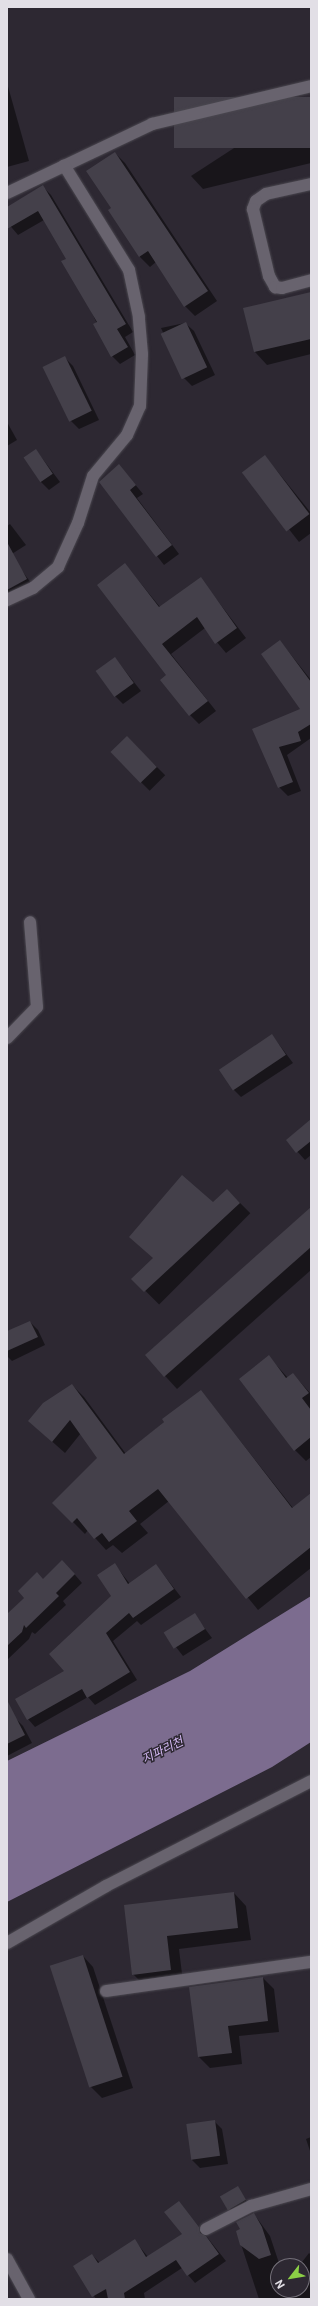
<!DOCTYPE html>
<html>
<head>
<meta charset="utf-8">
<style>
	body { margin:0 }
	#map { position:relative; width:318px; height:2306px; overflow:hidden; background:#2d2832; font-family:Roboto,"Noto Sans KR",sans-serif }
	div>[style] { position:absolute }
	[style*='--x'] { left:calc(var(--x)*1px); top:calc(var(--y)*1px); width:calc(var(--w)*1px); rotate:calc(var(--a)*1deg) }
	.water>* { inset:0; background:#7c6c8f }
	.shadow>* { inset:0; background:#0007; transform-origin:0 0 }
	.building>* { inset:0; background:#44404a; transform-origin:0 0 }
	.roads { filter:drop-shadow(0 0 1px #4a474f) drop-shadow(0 0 1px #4a474f) }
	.minor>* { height:12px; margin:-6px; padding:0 6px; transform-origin:6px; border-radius:6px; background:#68636e }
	span { translate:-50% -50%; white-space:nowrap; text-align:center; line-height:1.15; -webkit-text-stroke:3px #2d2832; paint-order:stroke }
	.water-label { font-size:12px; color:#d3b8f3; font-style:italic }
	.frame { position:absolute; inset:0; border:8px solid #e2dfe6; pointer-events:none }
	.north { position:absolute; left:270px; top:2258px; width:40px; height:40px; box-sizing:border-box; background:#2d2832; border:1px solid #75717a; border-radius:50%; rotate:239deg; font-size:11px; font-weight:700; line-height:16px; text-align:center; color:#e2dfe6 }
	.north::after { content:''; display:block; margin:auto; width:14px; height:18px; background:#8bce46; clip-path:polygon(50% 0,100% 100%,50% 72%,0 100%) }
</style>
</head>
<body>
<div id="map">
	<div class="water">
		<div style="clip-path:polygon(311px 1596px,311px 1742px,272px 1767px,7px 1902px,7px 1761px,190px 1671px)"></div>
	</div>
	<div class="shadow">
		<div style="clip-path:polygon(7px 83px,29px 161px,7px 167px)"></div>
		<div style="clip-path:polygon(311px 98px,311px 163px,203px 189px,191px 176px)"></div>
		<div style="clip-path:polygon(115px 153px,125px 163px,217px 301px,195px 316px,185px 306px,156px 262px,150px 267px,140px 257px,109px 210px,112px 208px)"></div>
		<div style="clip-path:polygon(43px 187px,51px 195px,133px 332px,125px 337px,135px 355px,120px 364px,112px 356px,67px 259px,44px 220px,18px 235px,7px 222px,7px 208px)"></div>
		<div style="clip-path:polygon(311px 293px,311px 354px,267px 365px,255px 352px)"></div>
		<div style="clip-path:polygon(185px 323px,194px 331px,215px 375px,192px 386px,184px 378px,161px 328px)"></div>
		<div style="clip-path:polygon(65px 358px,73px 366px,99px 420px,79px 429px,71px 421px)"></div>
		<div style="clip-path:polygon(7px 422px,17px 440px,7px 446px)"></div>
		<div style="clip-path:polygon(36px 450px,60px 482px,49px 490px,41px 482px)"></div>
		<div style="clip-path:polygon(265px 456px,311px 513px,311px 533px,299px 542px,244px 472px)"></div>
		<div style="clip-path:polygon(119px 465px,143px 494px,137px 498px,179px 554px,164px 565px,100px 482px)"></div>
		<div style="clip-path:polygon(10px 524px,26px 545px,7px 557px,7px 526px)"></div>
		<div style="clip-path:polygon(125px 564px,160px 607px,201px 579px,246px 638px,226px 653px,205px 628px,171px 654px,216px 711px,199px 724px,190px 715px,168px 675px)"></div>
		<div style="clip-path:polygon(20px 568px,34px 587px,7px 598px,7px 571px)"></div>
		<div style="clip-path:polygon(280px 641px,311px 680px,311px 738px,287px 755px,301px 791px,288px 796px,279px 787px,253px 730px,302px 709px)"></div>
		<div style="clip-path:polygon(115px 658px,141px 691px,123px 704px,115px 696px)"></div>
		<div style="left:127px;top:737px;width:54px;height:22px;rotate:45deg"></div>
		<div style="clip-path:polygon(272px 1035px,293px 1063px,241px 1097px,233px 1089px)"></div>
		<div style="clip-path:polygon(311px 1120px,311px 1155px,305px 1160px,287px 1140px)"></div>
		<div style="left:227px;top:1190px;width:33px;height:129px;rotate:45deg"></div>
		<div style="clip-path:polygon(311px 1209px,311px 1270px,177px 1389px,146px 1355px)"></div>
		<div style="clip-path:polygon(30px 1322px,38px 1330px,45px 1345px,12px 1361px,7px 1356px,7px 1333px)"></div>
		<div style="clip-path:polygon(269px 1357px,288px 1378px,293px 1374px,311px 1394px,311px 1457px,306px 1461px,295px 1450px)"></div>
		<div style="clip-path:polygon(72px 1385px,84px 1397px,126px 1454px,201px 1391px,293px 1508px,311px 1494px,311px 1568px,258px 1610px,169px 1501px,140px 1524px,148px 1533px,122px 1553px,113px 1545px,106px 1550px,88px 1530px,85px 1534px,54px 1503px,98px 1458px,81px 1433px,65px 1453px,29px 1421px)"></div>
		<div style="clip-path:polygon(115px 1565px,130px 1584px,156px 1565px,181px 1597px,141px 1625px,137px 1621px,113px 1641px,137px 1680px,95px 1705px,88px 1697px,35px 1727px,28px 1719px,65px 1671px,112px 1596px)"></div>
		<div style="clip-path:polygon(70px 1569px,82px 1583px,63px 1601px,66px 1605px,35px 1634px,32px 1632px,29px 1639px,7px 1660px,7px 1615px,43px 1580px)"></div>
		<div style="clip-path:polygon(194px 1614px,212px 1638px,183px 1656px,165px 1633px)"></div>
		<div style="clip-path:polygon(15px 1718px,23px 1726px,32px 1743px,7px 1756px,7px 1722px)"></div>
		<div style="clip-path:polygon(234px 1893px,246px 1906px,251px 1940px,179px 1949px,183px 1982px,146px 1987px,133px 1974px,125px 1906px)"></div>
		<div style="clip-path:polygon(83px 1956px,93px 1967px,133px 2088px,102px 2098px,91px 2087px,52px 1966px)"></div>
		<div style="clip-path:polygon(263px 1978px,274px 1989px,279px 2032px,239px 2036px,242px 2064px,210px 2068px,199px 2057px,190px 1988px)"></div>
		<div style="clip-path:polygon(214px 2121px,222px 2129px,228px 2164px,200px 2168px,192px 2160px)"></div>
		<div style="clip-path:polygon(311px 2137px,311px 2154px,306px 2139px)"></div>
		<div style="left:237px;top:2187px;width:21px;height:18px;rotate:55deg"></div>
		<div style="clip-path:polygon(179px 2202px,226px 2261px,195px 2283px,182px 2268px,144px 2293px,145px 2299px,96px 2299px,74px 2266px,92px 2255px,100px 2263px,135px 2241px,148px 2257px,183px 2234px)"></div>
		<div style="clip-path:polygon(254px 2214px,270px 2236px,280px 2266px,278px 2266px,278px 2290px,302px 2290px,302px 2266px,299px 2266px,309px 2253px,311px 2255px,311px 2299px,259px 2299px,237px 2232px,241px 2230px)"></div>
	</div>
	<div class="building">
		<div style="left:311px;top:97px;width:51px;height:137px;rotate:90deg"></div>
		<div style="clip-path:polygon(115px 152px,208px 291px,184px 307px,148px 251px,139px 257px,108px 210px,111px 208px,86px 171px)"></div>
		<div style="clip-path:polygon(43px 185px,126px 324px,117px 329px,128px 347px,111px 357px,93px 324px,97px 322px,61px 261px,66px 259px,38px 211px,7px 229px,7px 207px)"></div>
		<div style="clip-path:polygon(311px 292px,311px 339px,254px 352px,243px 308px)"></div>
		<div style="left:186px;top:322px;width:50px;height:28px;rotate:65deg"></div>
		<div style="left:65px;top:356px;width:61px;height:25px;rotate:64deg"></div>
		<div style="left:36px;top:449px;width:30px;height:15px;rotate:56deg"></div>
		<div style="left:265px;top:455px;width:74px;height:29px;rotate:53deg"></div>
		<div style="clip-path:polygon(119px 464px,136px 485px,130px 490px,172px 545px,156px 557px,99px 482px)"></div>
		<div style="clip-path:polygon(7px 542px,27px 579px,7px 590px)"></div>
		<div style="clip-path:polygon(125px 563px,159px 607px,201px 577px,237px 628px,215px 644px,197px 617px,162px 644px,208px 701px,189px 716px,160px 680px,166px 675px,97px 585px)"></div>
		<div style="clip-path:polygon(280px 640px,311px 682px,311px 724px,298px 732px,301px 741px,279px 747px,293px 782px,278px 788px,252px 729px,300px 709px,261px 654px)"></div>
		<div style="left:115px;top:657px;width:32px;height:24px;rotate:54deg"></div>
		<div style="left:127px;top:736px;width:43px;height:23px;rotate:46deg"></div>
		<div style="left:272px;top:1034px;width:25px;height:64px;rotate:56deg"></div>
		<div style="clip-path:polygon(311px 1119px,311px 1141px,296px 1153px,286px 1140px)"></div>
		<div style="clip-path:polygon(182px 1175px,213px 1202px,227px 1189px,240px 1203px,144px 1292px,131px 1279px,153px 1258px,129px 1237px)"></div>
		<div style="clip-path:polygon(311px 1207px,311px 1247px,164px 1377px,145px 1355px)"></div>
		<div style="clip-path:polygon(30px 1321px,38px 1337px,7px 1351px,7px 1331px)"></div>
		<div style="clip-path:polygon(269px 1355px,286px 1378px,293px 1373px,309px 1393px,302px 1398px,311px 1410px,311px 1437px,294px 1451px,239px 1379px)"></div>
		<div style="clip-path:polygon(72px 1384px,124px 1454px,164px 1422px,162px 1419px,201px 1390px,292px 1508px,311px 1493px,311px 1547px,246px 1599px,158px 1489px,129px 1511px,137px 1521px,109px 1542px,102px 1533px,94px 1539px,77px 1518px,72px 1523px,52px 1503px,97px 1458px,70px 1420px,52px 1442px,28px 1421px,43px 1403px)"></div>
		<div style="clip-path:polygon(62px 1560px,75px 1574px,56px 1593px,59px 1596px,26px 1628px,24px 1625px,22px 1632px,7px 1646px,7px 1614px,24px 1598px,18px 1591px,37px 1572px,43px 1579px)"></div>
		<div style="clip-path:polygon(115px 1563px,128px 1584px,156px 1564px,174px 1589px,133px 1618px,129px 1613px,106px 1633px,130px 1672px,87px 1698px,82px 1689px,27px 1720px,15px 1699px,64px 1671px,49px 1654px,111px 1596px,97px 1575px)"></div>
		<div style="left:195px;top:1613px;width:19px;height:37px;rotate:58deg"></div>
		<div style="clip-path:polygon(7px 1700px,25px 1735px,7px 1744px)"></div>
		<div style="clip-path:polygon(234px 1892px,238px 1928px,167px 1936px,171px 1970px,132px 1975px,124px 1905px)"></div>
		<div style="left:83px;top:1955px;width:128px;height:35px;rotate:72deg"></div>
		<div style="clip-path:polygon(263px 1977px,268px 2021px,228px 2026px,232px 2053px,198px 2057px,189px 1987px)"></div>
		<div style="left:215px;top:2120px;width:36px;height:29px;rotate:82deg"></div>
		<div style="left:238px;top:2186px;width:16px;height:21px;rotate:60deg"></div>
		<div style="clip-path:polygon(179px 2201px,199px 2227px,200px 2233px,206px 2236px,219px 2254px,187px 2276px,176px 2260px,124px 2293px,125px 2299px,108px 2299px,106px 2289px,92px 2297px,73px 2266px,92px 2254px,98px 2263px,135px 2239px,146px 2257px,182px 2234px,164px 2212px)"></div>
		<div style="clip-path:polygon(254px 2213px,262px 2227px,271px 2255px,259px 2259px,240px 2245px,236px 2231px,240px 2229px,236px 2222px)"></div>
	</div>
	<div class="roads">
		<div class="minor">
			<div style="--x:311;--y:184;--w:46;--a:167.5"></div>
			<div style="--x:266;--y:194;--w:12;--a:145"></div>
			<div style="--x:256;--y:201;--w:9;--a:111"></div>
			<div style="--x:253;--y:209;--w:69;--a:76.6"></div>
			<div style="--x:269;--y:276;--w:13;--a:61"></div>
			<div style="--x:275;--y:287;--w:7;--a:8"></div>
			<div style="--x:282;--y:288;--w:30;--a:-15"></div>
			<div style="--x:7;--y:193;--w:161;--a:-25.4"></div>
			<div style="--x:152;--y:124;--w:163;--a:-13.4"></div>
			<div style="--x:7;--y:600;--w:29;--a:-25"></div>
			<div style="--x:33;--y:588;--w:33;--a:-40"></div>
			<div style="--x:58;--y:567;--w:48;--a:-65.6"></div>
			<div style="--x:78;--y:523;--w:49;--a:-72.3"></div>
			<div style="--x:93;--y:476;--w:53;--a:-50.3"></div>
			<div style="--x:127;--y:435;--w:32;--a:-66"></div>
			<div style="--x:140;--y:406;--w:52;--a:-87.8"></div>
			<div style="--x:142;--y:354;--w:37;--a:-95"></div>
			<div style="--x:139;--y:317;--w:48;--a:-102"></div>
			<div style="--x:129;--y:270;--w:123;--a:-121.8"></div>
			<div style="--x:7;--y:1038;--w:43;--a:-45.9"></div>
			<div style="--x:37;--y:1007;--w:85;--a:-94.7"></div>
			<div style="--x:7;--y:1943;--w:114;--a:-29.9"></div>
			<div style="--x:106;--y:1886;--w:230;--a:-27.1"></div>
			<div style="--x:106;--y:1991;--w:207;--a:-8.1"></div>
			<div style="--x:206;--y:2229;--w:51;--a:-27.1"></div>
			<div style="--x:251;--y:2206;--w:62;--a:-15.8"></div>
			<div style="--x:7;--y:2259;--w:46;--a:61.2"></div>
		</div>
	</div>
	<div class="water-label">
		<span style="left:163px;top:1751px;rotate:-26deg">지파리천</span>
	</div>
	<div class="frame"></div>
	<div class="north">N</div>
</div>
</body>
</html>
